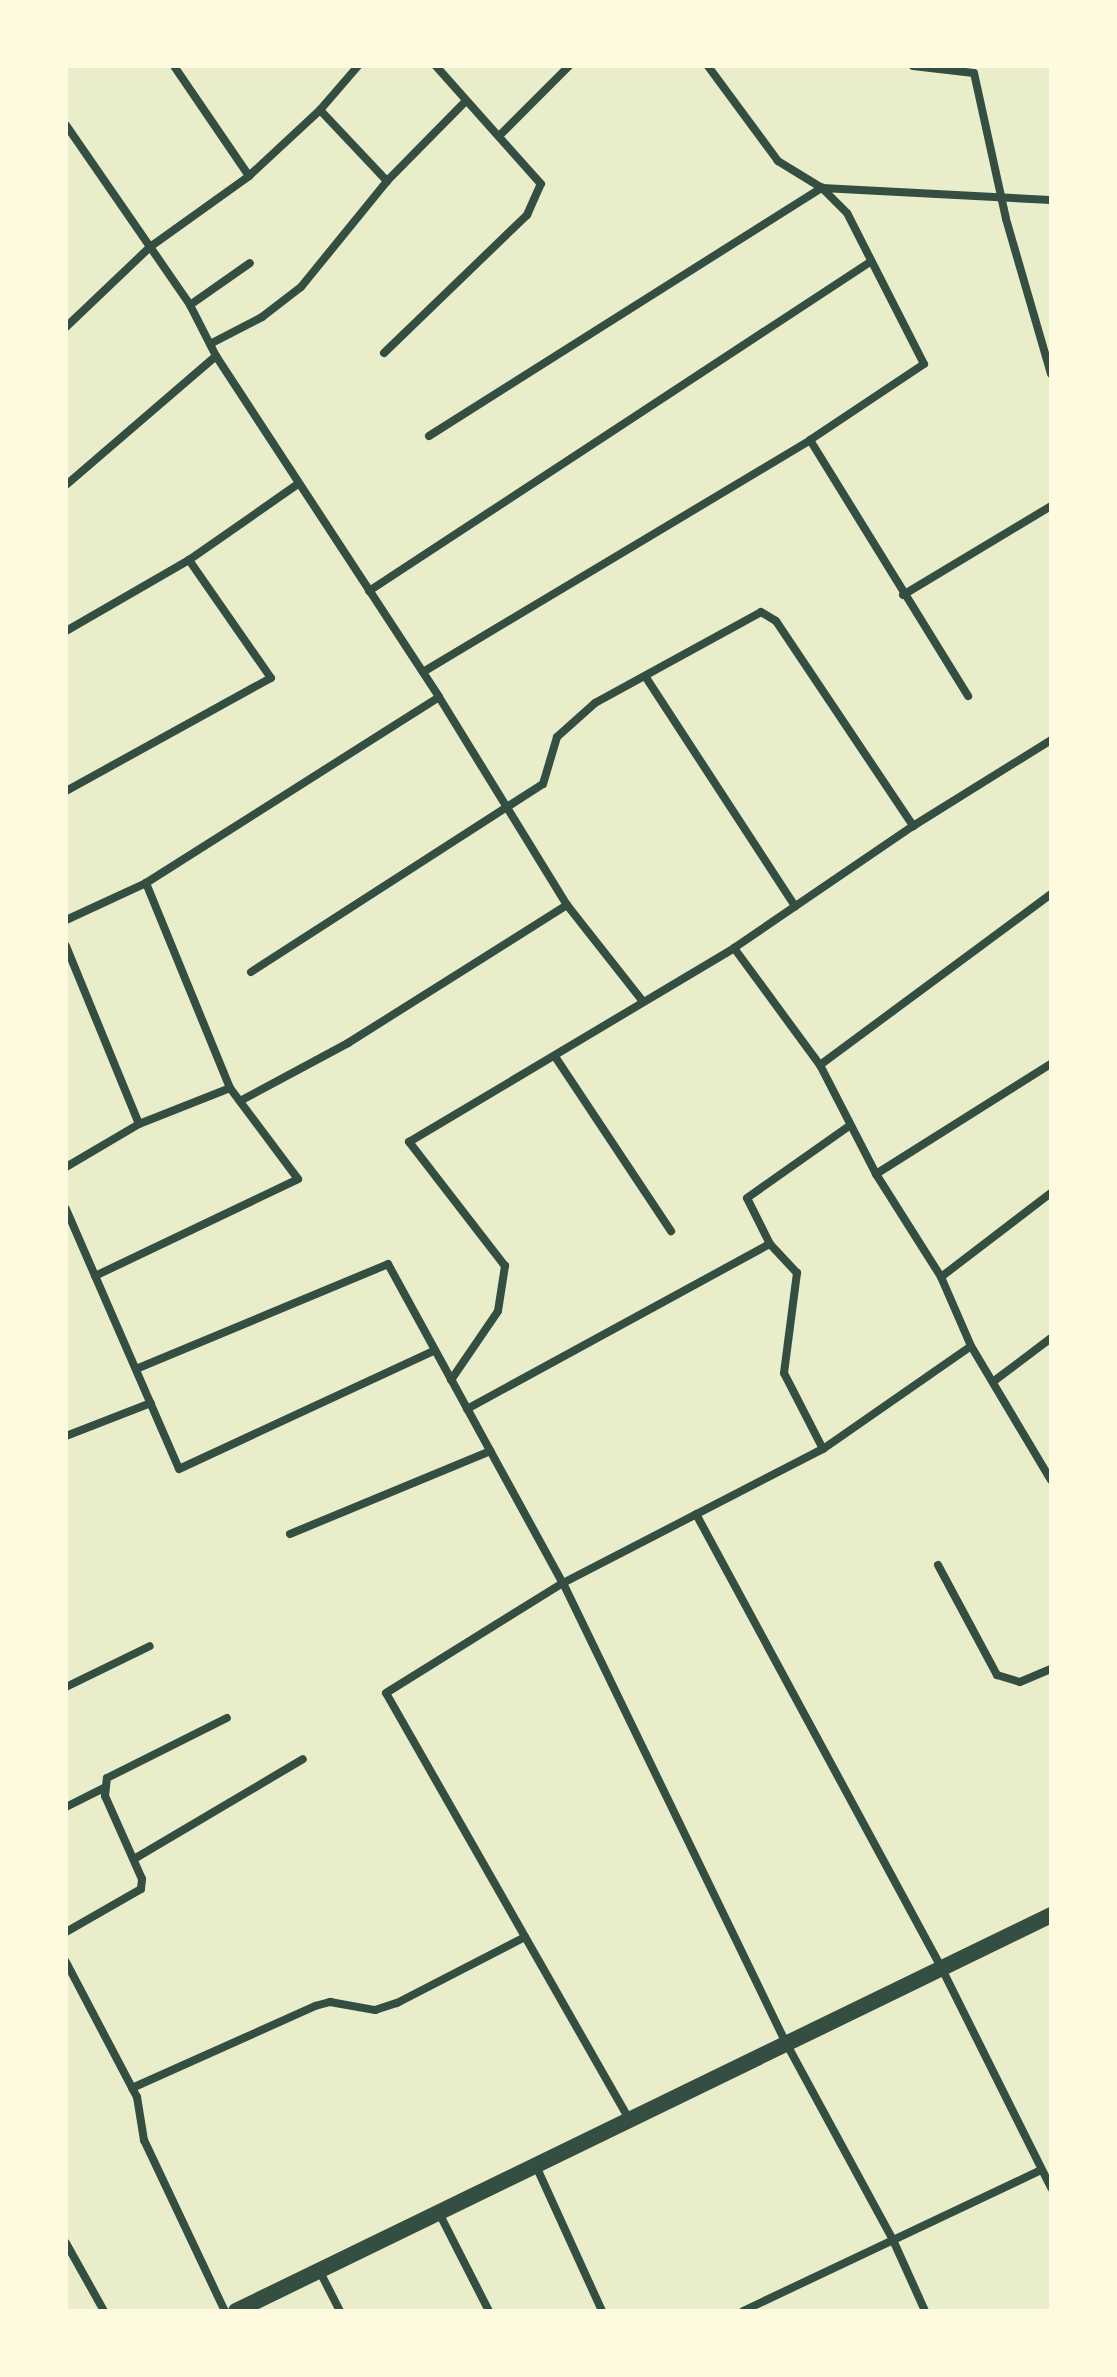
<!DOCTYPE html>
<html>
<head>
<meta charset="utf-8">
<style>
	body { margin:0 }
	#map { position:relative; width:1117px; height:2377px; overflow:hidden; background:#e9edc9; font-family:"Nunito Sans",sans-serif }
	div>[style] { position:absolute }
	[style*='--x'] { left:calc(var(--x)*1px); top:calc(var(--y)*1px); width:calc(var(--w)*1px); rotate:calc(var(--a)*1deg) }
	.minor>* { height:8px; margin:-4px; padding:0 4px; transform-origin:4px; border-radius:4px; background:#344e41 }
	.secondary>* { height:16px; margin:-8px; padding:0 8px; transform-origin:8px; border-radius:8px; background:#344e41 }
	span { translate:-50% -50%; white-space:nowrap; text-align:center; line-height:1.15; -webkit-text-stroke:8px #fefae0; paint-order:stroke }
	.frame { position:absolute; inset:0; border:68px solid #fefae0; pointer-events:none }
</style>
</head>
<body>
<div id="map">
	<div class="minor">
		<div style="--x:174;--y:66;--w:133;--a:55.7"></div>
		<div style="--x:249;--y:176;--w:97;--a:-42.9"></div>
		<div style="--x:358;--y:66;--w:58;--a:130.8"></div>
		<div style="--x:320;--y:110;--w:98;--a:46.7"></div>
		<div style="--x:913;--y:66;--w:61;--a:6.5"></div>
		<div style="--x:974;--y:73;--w:149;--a:77.6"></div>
		<div style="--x:1006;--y:219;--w:161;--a:73.8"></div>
		<div style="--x:66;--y:125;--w:219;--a:55.4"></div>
		<div style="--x:190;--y:305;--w:57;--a:63"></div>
		<div style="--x:216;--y:356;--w:407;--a:56.8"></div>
		<div style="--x:439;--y:697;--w:244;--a:58.4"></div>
		<div style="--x:567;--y:905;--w:120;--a:51.8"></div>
		<div style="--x:499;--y:136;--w:99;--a:-45"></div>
		<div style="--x:190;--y:305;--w:73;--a:-35"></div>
		<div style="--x:66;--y:327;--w:116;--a:-43.6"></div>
		<div style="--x:150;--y:247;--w:122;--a:-35.6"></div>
		<div style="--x:210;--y:344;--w:59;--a:-27.4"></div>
		<div style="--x:262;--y:317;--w:49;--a:-37.6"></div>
		<div style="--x:301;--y:287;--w:136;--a:-50.9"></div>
		<div style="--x:387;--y:181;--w:110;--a:-45.4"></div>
		<div style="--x:384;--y:353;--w:199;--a:-44"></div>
		<div style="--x:527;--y:215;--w:34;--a:-66"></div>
		<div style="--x:541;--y:184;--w:158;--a:-131.7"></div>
		<div style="--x:429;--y:436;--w:465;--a:-32.3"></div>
		<div style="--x:822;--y:188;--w:229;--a:3"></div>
		<div style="--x:810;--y:440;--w:301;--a:58.3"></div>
		<div style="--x:66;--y:485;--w:198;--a:-40.7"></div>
		<div style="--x:369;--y:591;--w:599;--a:-33.29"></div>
		<div style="--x:903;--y:595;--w:173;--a:-31"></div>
		<div style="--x:66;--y:631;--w:142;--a:-30"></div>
		<div style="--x:189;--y:560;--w:133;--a:-34.9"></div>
		<div style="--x:423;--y:672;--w:451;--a:-30.9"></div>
		<div style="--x:810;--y:440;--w:137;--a:-33.7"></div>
		<div style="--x:924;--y:364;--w:169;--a:-117"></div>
		<div style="--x:847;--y:213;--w:35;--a:-135"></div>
		<div style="--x:822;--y:188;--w:52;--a:-148.5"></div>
		<div style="--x:778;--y:161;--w:118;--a:-126.4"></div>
		<div style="--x:645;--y:676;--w:275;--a:56.9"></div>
		<div style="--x:66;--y:791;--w:234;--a:-28.9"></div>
		<div style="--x:271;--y:678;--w:144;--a:-124.8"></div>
		<div style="--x:66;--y:920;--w:88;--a:-24.8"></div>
		<div style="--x:146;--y:883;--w:347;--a:-32.4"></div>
		<div style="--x:66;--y:946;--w:192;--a:67.7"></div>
		<div style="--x:734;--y:948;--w:217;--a:-34.3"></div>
		<div style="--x:913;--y:826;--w:163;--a:-31.9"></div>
		<div style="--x:251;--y:972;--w:347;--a:-32.8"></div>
		<div style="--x:543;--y:784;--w:49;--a:-73.4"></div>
		<div style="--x:557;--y:737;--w:51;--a:-41.8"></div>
		<div style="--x:595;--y:703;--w:189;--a:-28.7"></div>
		<div style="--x:761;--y:612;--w:17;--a:31"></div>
		<div style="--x:776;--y:621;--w:247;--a:56.2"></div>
		<div style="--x:556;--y:1058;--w:208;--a:56.4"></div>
		<div style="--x:820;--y:1065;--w:287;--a:-36.5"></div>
		<div style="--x:240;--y:1101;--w:123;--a:-28.2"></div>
		<div style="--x:348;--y:1043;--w:259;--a:-32.2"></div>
		<div style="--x:66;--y:1167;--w:85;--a:-30.5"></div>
		<div style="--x:139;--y:1124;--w:98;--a:-21.6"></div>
		<div style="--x:876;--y:1174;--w:207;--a:-32.2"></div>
		<div style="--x:66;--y:1209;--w:283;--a:66.5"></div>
		<div style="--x:179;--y:1469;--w:282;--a:-24.9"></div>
		<div style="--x:95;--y:1276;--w:225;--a:-25.5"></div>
		<div style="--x:298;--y:1179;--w:114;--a:-126.8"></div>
		<div style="--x:230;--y:1088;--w:222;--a:-112.3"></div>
		<div style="--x:941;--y:1277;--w:138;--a:-37.4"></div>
		<div style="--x:136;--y:1369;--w:273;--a:-22.6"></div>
		<div style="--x:388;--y:1264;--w:364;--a:61.3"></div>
		<div style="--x:563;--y:1583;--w:509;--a:64.14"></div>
		<div style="--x:785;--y:2041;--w:226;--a:61.5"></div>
		<div style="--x:893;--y:2240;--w:78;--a:65.7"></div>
		<div style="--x:451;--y:1380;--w:83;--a:-55.7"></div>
		<div style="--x:498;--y:1311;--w:46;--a:-81.2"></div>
		<div style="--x:505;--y:1266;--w:157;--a:-127.7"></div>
		<div style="--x:409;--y:1142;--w:378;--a:-30.8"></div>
		<div style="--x:734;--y:948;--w:145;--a:53.7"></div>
		<div style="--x:820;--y:1065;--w:123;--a:62.8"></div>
		<div style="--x:876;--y:1174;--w:122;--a:57.7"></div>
		<div style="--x:941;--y:1277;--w:75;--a:66.5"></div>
		<div style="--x:971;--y:1346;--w:156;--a:59.2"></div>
		<div style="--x:994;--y:1381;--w:71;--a:-37"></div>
		<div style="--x:467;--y:1409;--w:345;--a:-28.6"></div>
		<div style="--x:66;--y:1436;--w:91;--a:-21.2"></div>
		<div style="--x:823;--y:1449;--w:85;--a:-117.2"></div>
		<div style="--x:784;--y:1373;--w:101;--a:-82.6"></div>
		<div style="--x:797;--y:1273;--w:40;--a:-133"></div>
		<div style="--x:770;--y:1244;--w:51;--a:-116.6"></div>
		<div style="--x:747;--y:1198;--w:125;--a:-35.2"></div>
		<div style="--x:696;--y:1514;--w:515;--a:61.59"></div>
		<div style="--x:941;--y:1967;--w:247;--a:63.5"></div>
		<div style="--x:290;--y:1534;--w:217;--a:-22.5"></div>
		<div style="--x:938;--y:1565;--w:125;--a:61.8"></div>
		<div style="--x:997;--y:1675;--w:24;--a:17"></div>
		<div style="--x:1020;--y:1682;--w:34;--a:-23"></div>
		<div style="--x:66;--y:1687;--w:93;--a:-26"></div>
		<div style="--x:66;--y:1807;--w:42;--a:-26.6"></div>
		<div style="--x:134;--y:1859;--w:196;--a:-30.6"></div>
		<div style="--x:66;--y:1932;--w:86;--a:-29.8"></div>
		<div style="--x:141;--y:1889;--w:10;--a:-84"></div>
		<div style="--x:142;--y:1879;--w:91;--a:-114"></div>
		<div style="--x:105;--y:1796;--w:18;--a:-84"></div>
		<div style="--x:107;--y:1778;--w:134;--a:-26.6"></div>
		<div style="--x:66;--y:1962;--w:153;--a:62.3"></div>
		<div style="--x:137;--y:2097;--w:44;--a:80.8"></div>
		<div style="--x:144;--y:2140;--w:189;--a:64.7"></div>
		<div style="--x:132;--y:2088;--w:201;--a:-24.1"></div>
		<div style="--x:315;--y:2006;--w:16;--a:-15"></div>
		<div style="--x:330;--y:2002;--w:46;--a:10.1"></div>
		<div style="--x:375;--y:2010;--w:23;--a:-18"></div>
		<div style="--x:397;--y:2003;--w:144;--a:-27.3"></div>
		<div style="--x:629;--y:2119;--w:490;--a:-119.7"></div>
		<div style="--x:386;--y:1693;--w:208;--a:-31.9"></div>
		<div style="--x:563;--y:1583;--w:292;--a:-27.3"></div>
		<div style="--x:823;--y:1449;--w:180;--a:-34.8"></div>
		<div style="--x:536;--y:2166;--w:159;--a:65.5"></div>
		<div style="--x:439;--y:2213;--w:110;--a:63"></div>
		<div style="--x:66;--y:2243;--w:78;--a:60.8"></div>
		<div style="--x:319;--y:2270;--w:46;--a:62.9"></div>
		<div style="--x:743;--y:2311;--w:330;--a:-25.3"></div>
	</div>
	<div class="secondary">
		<div style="--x:236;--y:2311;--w:906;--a:-25.91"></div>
	</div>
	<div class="frame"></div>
</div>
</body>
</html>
